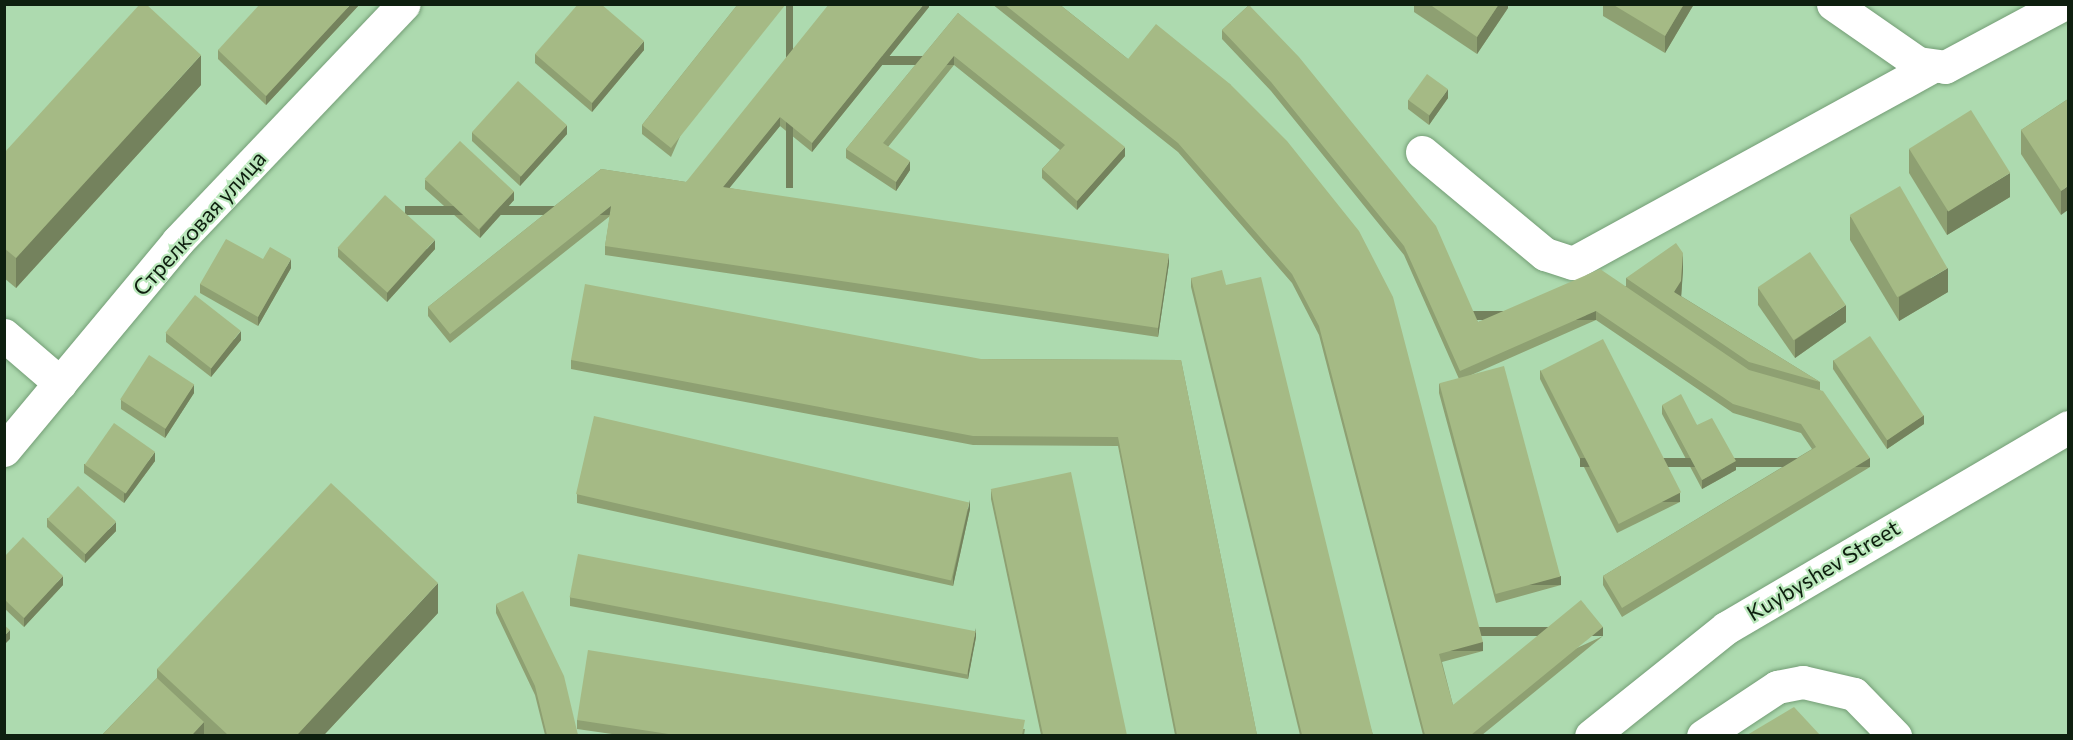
<!DOCTYPE html>
<html>
<head>
<meta charset="utf-8">
<style>
	body { margin:0 }
	#map { position:relative; width:2073px; height:740px; overflow:hidden; background:#addaaf; font-family:Commissioner,sans-serif }
	div>[style] { position:absolute }
	[style*='--x'] { left:calc(var(--x)*1px); top:calc(var(--y)*1px); width:calc(var(--w)*1px); rotate:calc(var(--a)*1deg) }
	.roads { filter:drop-shadow(0 0 2px #739d75) drop-shadow(0 0 2px #739d75) }
	.minor>* { height:33px; margin:-16.5px; padding:0 16.5px; transform-origin:16.5px; border-radius:16.5px; background:#fff }
	.major>* { height:33px; margin:-16.5px; padding:0 16.5px; transform-origin:16.5px; border-radius:16.5px; background:#fff }
	.wall>* { inset:0; background:#8ea072 }
	.shaded-wall>* { inset:0; background:#74825d; transform-origin:0 0 }
	.building>* { inset:0; background:#a5ba85; transform-origin:0 0 }
	span { translate:-50% -50%; white-space:nowrap; text-align:center; line-height:1.15; -webkit-text-stroke:4.5px #bae7bb; paint-order:stroke }
	.street-label { font-size:22px; color:#0e1f0f }
	.frame { position:absolute; inset:0; border:6px solid #0e1f0f; pointer-events:none }
</style>
</head>
<body>
<div id="map">
	<div class="roads">
		<div class="minor">
			<div style="--x:1833;--y:4;--w:103;--a:34.8"></div>
			<div style="--x:1918;--y:63;--w:27;--a:8"></div>
			<div style="--x:1945;--y:67;--w:134;--a:-28.1"></div>
			<div style="--x:1422;--y:152;--w:160;--a:39.7"></div>
			<div style="--x:1545;--y:254;--w:29;--a:18"></div>
			<div style="--x:1573;--y:263;--w:408;--a:-28.7"></div>
			<div style="--x:4;--y:335;--w:74;--a:40.6"></div>
			<div style="--x:4;--y:450;--w:272;--a:-50.2"></div>
			<div style="--x:178;--y:241;--w:327;--a:-46.4"></div>
			<div style="--x:1703;--y:736;--w:89;--a:-33.5"></div>
			<div style="--x:1777;--y:687;--w:26;--a:-11"></div>
			<div style="--x:1803;--y:682;--w:52;--a:13.2"></div>
			<div style="--x:1854;--y:694;--w:59;--a:45.7"></div>
		</div>
		<div class="major">
			<div style="--x:1591;--y:736;--w:173;--a:-38.7"></div>
			<div style="--x:1726;--y:628;--w:397;--a:-30.4"></div>
		</div>
	</div>
	<div class="wall">
		<div style="clip-path:polygon(360px 4px,266px 105px,218px 59px,218px 50px)"></div>
		<div style="clip-path:polygon(738px 4px,671px 157px,642px 134px,642px 125px)"></div>
		<div style="clip-path:polygon(929px 4px,929px 7px,812px 152px,780px 126px,729px 188px,1169px 263px,1158px 337px,605px 255px,605px 246px,610px 216px,450px 343px,428px 316px,428px 307px,601px 169px,686px 182px)"></div>
		<div style="clip-path:polygon(992px 4px,1059px 4px,1128px 59px,1230px 84px,1483px 651px,1442px 662px,1453px 705px,1603px 636px,1482px 735px,1423px 735px,1319px 335px,1292px 283px,1178px 152px)"></div>
		<div style="clip-path:polygon(1414px 4px,1508px 4px,1508px 8px,1477px 54px,1414px 12px)"></div>
		<div style="clip-path:polygon(1603px 4px,1694px 4px,1665px 53px,1603px 16px)"></div>
		<div style="clip-path:polygon(1249px 5px,1478px 322px,1626px 286px,1626px 278px,1683px 270px,1681px 296px,1820px 382px,1820px 390px,1870px 467px,1622px 617px,1603px 585px,1603px 576px,1812px 449px,1801px 433px,1733px 413px,1596px 320px,1469px 376px,1561px 585px,1496px 603px,1439px 393px,1439px 384px,1459px 379px,1404px 255px,1271px 91px,1222px 39px,1222px 30px)"></div>
		<div style="clip-path:polygon(958px 13px,1125px 156px,1077px 210px,1042px 178px,1042px 169px,1060px 150px,954px 65px,888px 147px,910px 170px,896px 191px,846px 158px,846px 149px)"></div>
		<div style="clip-path:polygon(644px 50px,592px 112px,535px 63px,535px 54px)"></div>
		<div style="clip-path:polygon(201px 85px,16px 288px,4px 278px,4px 153px)"></div>
		<div style="clip-path:polygon(1448px 98px,1429px 125px,1408px 109px,1408px 100px)"></div>
		<div style="clip-path:polygon(2068px 99px,2061px 215px,2021px 154px,2021px 130px)"></div>
		<div style="clip-path:polygon(472px 132px,567px 134px,520px 186px,472px 141px)"></div>
		<div style="clip-path:polygon(1909px 149px,2010px 197px,1947px 235px,1909px 173px)"></div>
		<div style="clip-path:polygon(425px 180px,514px 200px,480px 238px,425px 189px)"></div>
		<div style="clip-path:polygon(1850px 216px,1948px 292px,1899px 321px,1850px 240px)"></div>
		<div style="clip-path:polygon(338px 248px,435px 249px,387px 302px,338px 257px)"></div>
		<div style="clip-path:polygon(263px 259px,291px 268px,258px 326px,200px 293px,200px 284px)"></div>
		<div style="clip-path:polygon(1191px 278px,1226px 285px,1373px 735px,1300px 735px,1191px 287px)"></div>
		<div style="clip-path:polygon(1758px 288px,1846px 322px,1795px 358px,1758px 305px)"></div>
		<div style="clip-path:polygon(166px 333px,241px 340px,211px 377px,166px 342px)"></div>
		<div style="clip-path:polygon(981px 359px,1181px 360px,1257px 735px,1175px 735px,1118px 446px,973px 445px,571px 369px,571px 360px)"></div>
		<div style="clip-path:polygon(1833px 360px,1924px 424px,1887px 449px,1833px 369px)"></div>
		<div style="clip-path:polygon(1540px 370px,1680px 502px,1617px 533px,1540px 379px)"></div>
		<div style="clip-path:polygon(194px 393px,165px 438px,121px 409px,121px 400px)"></div>
		<div style="clip-path:polygon(1662px 405px,1697px 425px,1736px 470px,1702px 489px,1662px 414px)"></div>
		<div style="clip-path:polygon(155px 461px,124px 503px,84px 473px,84px 464px)"></div>
		<div style="clip-path:polygon(991px 490px,1126px 735px,1041px 735px,991px 499px)"></div>
		<div style="clip-path:polygon(577px 494px,970px 509px,953px 586px,577px 503px)"></div>
		<div style="clip-path:polygon(47px 518px,116px 531px,85px 563px,47px 527px)"></div>
		<div style="clip-path:polygon(4px 557px,63px 585px,24px 627px,4px 608px)"></div>
		<div style="clip-path:polygon(570px 597px,976px 637px,968px 679px,570px 606px)"></div>
		<div style="clip-path:polygon(496px 604px,578px 735px,545px 735px,535px 695px,496px 613px)"></div>
		<div style="clip-path:polygon(438px 613px,324px 735px,102px 735px,157px 678px,157px 669px)"></div>
		<div style="clip-path:polygon(577px 720px,1025px 729px,1024px 735px,619px 735px,577px 729px)"></div>
	</div>
	<div class="shaded-wall">
		<div style="clip-path:polygon(351px 4px,360px 4px,266px 105px,266px 96px)"></div>
		<div style="left:786px;top:4px;width:7px;height:184px"></div>
		<div style="clip-path:polygon(924px 4px,929px 4px,929px 7px,812px 152px,812px 143px)"></div>
		<div style="clip-path:polygon(1499px 4px,1508px 4px,1508px 8px,1477px 54px,1477px 37px)"></div>
		<div style="clip-path:polygon(1684px 4px,1694px 4px,1665px 53px,1665px 36px)"></div>
		<div style="clip-path:polygon(644px 41px,644px 50px,592px 112px,592px 103px)"></div>
		<div style="clip-path:polygon(201px 55px,201px 85px,16px 288px,16px 258px)"></div>
		<div style="left:954px;top:56px;width:9px;height:112px;rotate:90deg"></div>
		<div style="clip-path:polygon(1448px 89px,1448px 98px,1429px 125px,1429px 116px)"></div>
		<div style="clip-path:polygon(780px 117px,780px 126px,723px 196px,723px 187px)"></div>
		<div style="clip-path:polygon(567px 125px,567px 134px,520px 186px,520px 177px)"></div>
		<div style="clip-path:polygon(1125px 147px,1125px 156px,1077px 210px,1077px 201px)"></div>
		<div style="clip-path:polygon(910px 161px,910px 170px,896px 191px,896px 182px)"></div>
		<div style="clip-path:polygon(2010px 173px,2010px 197px,1947px 235px,1947px 211px)"></div>
		<div style="clip-path:polygon(2068px 186px,2068px 210px,2061px 215px,2061px 191px)"></div>
		<div style="clip-path:polygon(514px 191px,514px 200px,480px 238px,480px 229px)"></div>
		<div style="left:611px;top:206px;width:9px;height:206px;rotate:90deg"></div>
		<div style="clip-path:polygon(435px 240px,435px 249px,387px 302px,387px 293px)"></div>
		<div style="clip-path:polygon(1683px 253px,1683px 270px,1681px 299px,1674px 292px)"></div>
		<div style="clip-path:polygon(1169px 254px,1169px 263px,1158px 337px,1158px 328px)"></div>
		<div style="clip-path:polygon(291px 259px,291px 268px,258px 326px,258px 317px)"></div>
		<div style="clip-path:polygon(1948px 268px,1948px 292px,1899px 321px,1899px 297px)"></div>
		<div style="clip-path:polygon(1846px 305px,1846px 322px,1795px 358px,1795px 340px)"></div>
		<div style="left:1596px;top:311px;width:9px;height:149px;rotate:90deg"></div>
		<div style="clip-path:polygon(241px 331px,241px 340px,211px 377px,211px 368px)"></div>
		<div style="clip-path:polygon(194px 384px,194px 393px,165px 438px,165px 429px)"></div>
		<div style="clip-path:polygon(1924px 415px,1924px 424px,1887px 449px,1887px 440px)"></div>
		<div style="clip-path:polygon(155px 452px,155px 461px,124px 503px,124px 494px)"></div>
		<div style="left:1870px;top:458px;width:9px;height:290px;rotate:90deg"></div>
		<div style="clip-path:polygon(1736px 461px,1736px 470px,1702px 489px,1702px 480px)"></div>
		<div style="left:1680px;top:493px;width:9px;height:70px;rotate:90deg"></div>
		<div style="clip-path:polygon(970px 500px,970px 509px,953px 586px,953px 577px)"></div>
		<div style="clip-path:polygon(116px 522px,116px 531px,85px 563px,85px 554px)"></div>
		<div style="clip-path:polygon(63px 576px,63px 585px,24px 627px,24px 618px)"></div>
		<div style="left:1561px;top:576px;width:9px;height:67px;rotate:90deg"></div>
		<div style="clip-path:polygon(438px 583px,438px 613px,324px 735px,297px 735px)"></div>
		<div style="left:1603px;top:627px;width:9px;height:171px;rotate:90deg"></div>
		<div style="clip-path:polygon(976px 628px,976px 637px,968px 679px,968px 670px)"></div>
		<div style="clip-path:polygon(10px 630px,10px 639px,4px 645px,4px 636px)"></div>
		<div style="left:1483px;top:642px;width:9px;height:46px;rotate:90deg"></div>
		<div style="clip-path:polygon(204px 722px,204px 735px,192px 735px)"></div>
	</div>
	<div class="building">
		<div style="clip-path:polygon(140px 4px,146px 4px,201px 55px,16px 258px,4px 248px,4px 153px)"></div>
		<div style="clip-path:polygon(260px 4px,351px 4px,266px 96px,218px 50px)"></div>
		<div style="clip-path:polygon(578px 4px,601px 4px,644px 41px,592px 103px,535px 54px)"></div>
		<div style="clip-path:polygon(738px 4px,786px 4px,671px 148px,642px 125px)"></div>
		<div style="clip-path:polygon(829px 4px,924px 4px,812px 143px,780px 117px,723px 187px,1169px 254px,1158px 328px,605px 246px,611px 206px,450px 334px,428px 307px,601px 169px,686px 182px)"></div>
		<div style="clip-path:polygon(1004px 4px,1059px 4px,1128px 59px,1156px 24px,1230px 84px,1287px 141px,1359px 231px,1393px 297px,1483px 642px,1439px 654px,1453px 705px,1581px 600px,1603px 627px,1471px 735px,1425px 735px,1319px 326px,1292px 274px,1178px 143px)"></div>
		<div style="clip-path:polygon(1429px 4px,1499px 4px,1477px 37px)"></div>
		<div style="clip-path:polygon(1612px 4px,1684px 4px,1665px 36px)"></div>
		<div style="clip-path:polygon(1249px 5px,1299px 57px,1436px 226px,1478px 322px,1600px 269px,1749px 370px,1823px 391px,1870px 458px,1622px 608px,1603px 576px,1816px 447px,1801px 424px,1733px 404px,1596px 311px,1460px 371px,1404px 246px,1271px 82px,1222px 30px)"></div>
		<div style="clip-path:polygon(958px 13px,1125px 147px,1077px 201px,1042px 169px,1065px 145px,954px 56px,883px 143px,910px 161px,896px 182px,846px 149px)"></div>
		<div style="left:1427px;top:74px;width:26px;height:32px;rotate:36deg"></div>
		<div style="left:518px;top:81px;width:66px;height:69px;rotate:42deg"></div>
		<div style="clip-path:polygon(2068px 99px,2068px 186px,2061px 191px,2021px 130px)"></div>
		<div style="left:1971px;top:110px;width:74px;height:73px;rotate:58deg"></div>
		<div style="left:460px;top:141px;width:74px;height:52px;rotate:43deg"></div>
		<div style="left:1900px;top:186px;width:95px;height:58px;rotate:60deg"></div>
		<div style="left:385px;top:195px;width:67px;height:71px;rotate:42deg"></div>
		<div style="clip-path:polygon(226px 239px,263px 259px,270px 247px,291px 259px,258px 317px,200px 284px)"></div>
		<div style="clip-path:polygon(1676px 243px,1683px 253px,1681px 281px,1674px 292px,1820px 382px,1749px 362px,1626px 278px)"></div>
		<div style="left:1810px;top:252px;width:64px;height:63px;rotate:56deg"></div>
		<div style="clip-path:polygon(1222px 270px,1226px 285px,1261px 277px,1373px 735px,1302px 735px,1191px 278px)"></div>
		<div style="clip-path:polygon(585px 284px,981px 359px,1181px 360px,1257px 735px,1177px 735px,1118px 437px,973px 436px,571px 360px)"></div>
		<div style="left:195px;top:295px;width:58px;height:48px;rotate:38deg"></div>
		<div style="left:1870px;top:336px;width:96px;height:44px;rotate:56deg"></div>
		<div style="left:1603px;top:339px;width:172px;height:70px;rotate:63deg"></div>
		<div style="left:149px;top:355px;width:54px;height:53px;rotate:33deg"></div>
		<div style="left:1504px;top:366px;width:218px;height:67px;rotate:75deg"></div>
		<div style="clip-path:polygon(1681px 394px,1697px 425px,1712px 418px,1736px 461px,1702px 480px,1662px 405px)"></div>
		<div style="left:594px;top:416px;width:385px;height:80px;rotate:13deg"></div>
		<div style="left:114px;top:423px;width:50px;height:51px;rotate:35deg"></div>
		<div style="left:1071px;top:472px;width:269px;height:82px;rotate:78deg"></div>
		<div style="clip-path:polygon(331px 483px,438px 583px,297px 735px,228px 735px,157px 669px)"></div>
		<div style="left:78px;top:486px;width:52px;height:45px;rotate:43deg"></div>
		<div style="clip-path:polygon(23px 537px,63px 576px,24px 618px,4px 599px,4px 557px)"></div>
		<div style="left:578px;top:554px;width:405px;height:44px;rotate:11deg"></div>
		<div style="clip-path:polygon(523px 591px,564px 676px,578px 735px,547px 735px,535px 686px,496px 604px)"></div>
		<div style="clip-path:polygon(4px 625px,10px 630px,4px 636px)"></div>
		<div style="clip-path:polygon(588px 650px,1025px 720px,1022px 735px,675px 735px,577px 720px)"></div>
		<div style="clip-path:polygon(157px 678px,204px 722px,192px 735px,102px 735px)"></div>
		<div style="clip-path:polygon(1794px 707px,1820px 735px,1747px 735px)"></div>
	</div>
	<div class="street-label">
		<span style="left:199px;top:223px;rotate:-48deg">Стрелковая улица</span>
		<span style="left:1823px;top:570px;rotate:-31deg">Kuybyshev Street</span>
	</div>
	<div class="frame"></div>
</div>
</body>
</html>
